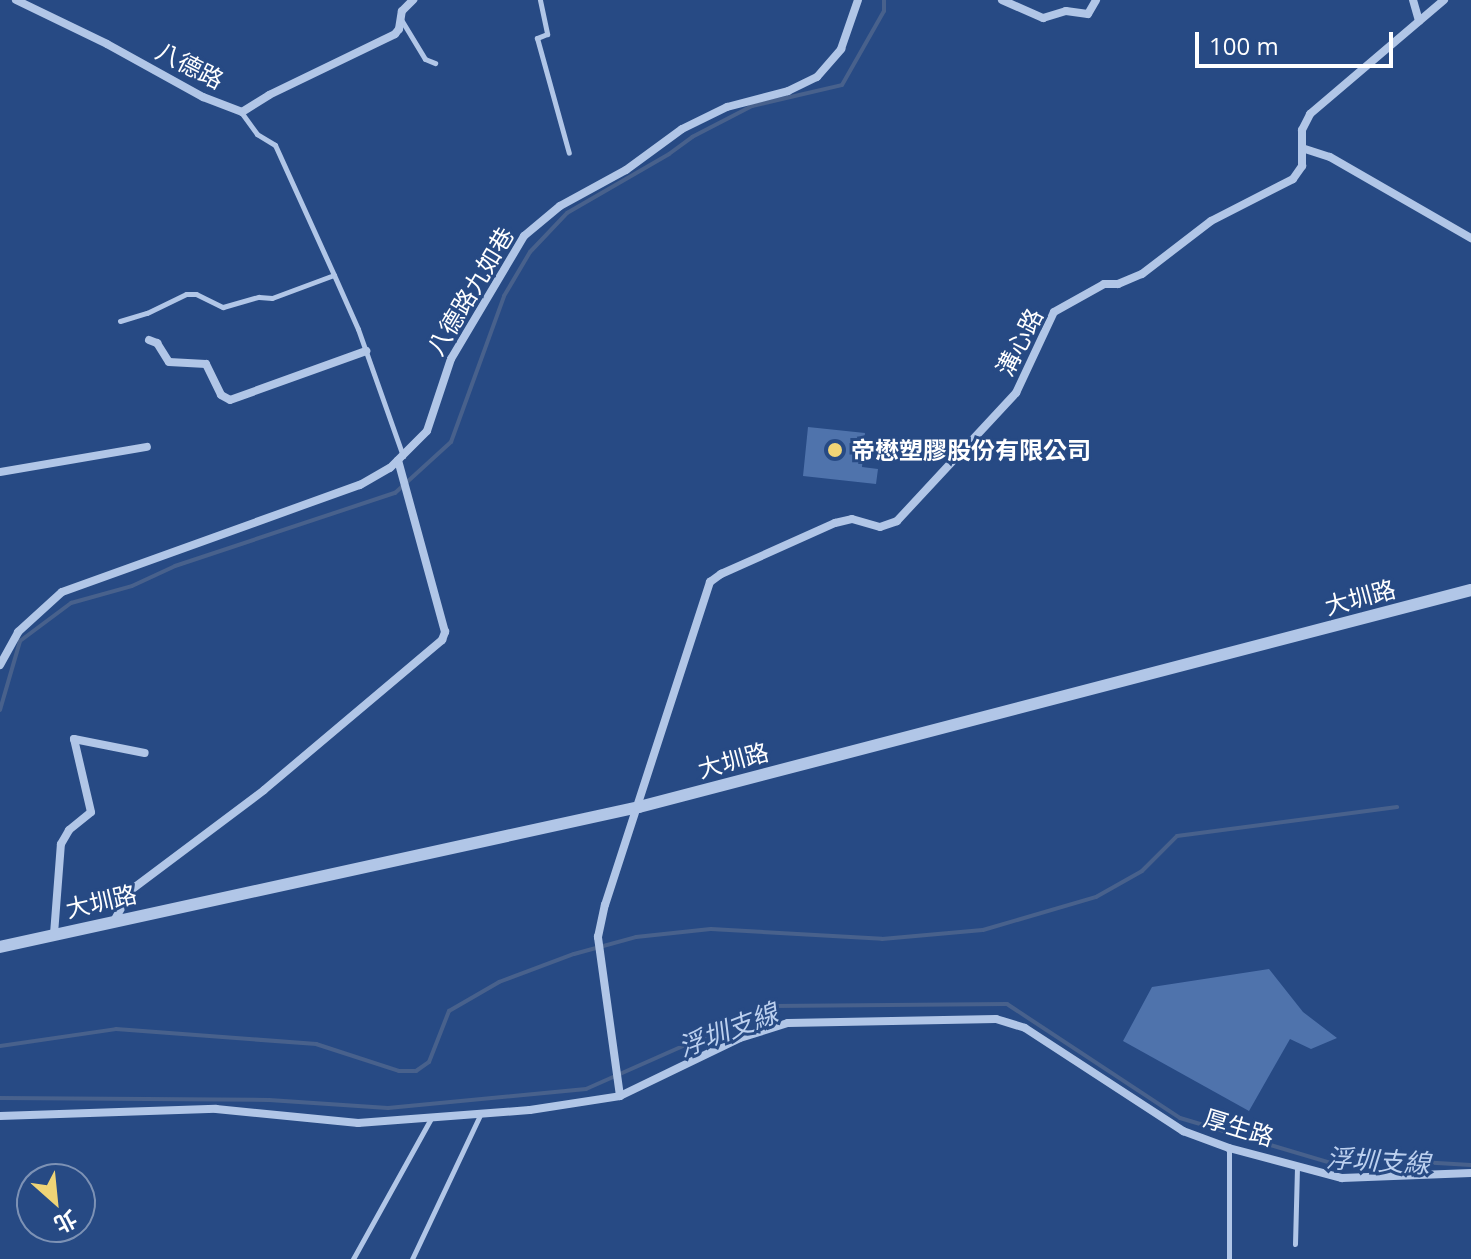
<!DOCTYPE html>
<html>
<head>
<meta charset="utf-8">
<style>
	body { margin:0 }
	#map { position:relative; width:1471px; height:1259px; overflow:hidden; background:#274a84; font-family:"Open Sans","Noto Sans TC",sans-serif }
	div>[style] { position:absolute }
	[style*='--x'] { left:calc(var(--x)*1px); top:calc(var(--y)*1px); width:calc(var(--w)*1px); rotate:calc(var(--a)*1deg) }
	.stream>* { height:4px; margin:-2px; padding:0 2px; transform-origin:2px; border-radius:2px; background:#48618c }
	.building>* { inset:0; background:#4f73ac }
	.service>* { height:5px; margin:-2.5px; padding:0 2.5px; transform-origin:2.5px; border-radius:2.5px; background:#b1c6e7 }
	.minor>* { height:8px; margin:-4px; padding:0 4px; transform-origin:4px; border-radius:4px; background:#b1c6e7 }
	.tertiary>* { height:12px; margin:-6px; padding:0 6px; transform-origin:6px; border-radius:6px; background:#b1c6e7 }
	.dots>* { width:22px; height:22px; translate:-50% -50%; box-sizing:border-box; border:4px solid #274a84; border-radius:50% }
	span { translate:-50% -50%; white-space:nowrap; text-align:center; line-height:1.15; -webkit-text-stroke:6px #274a84; paint-order:stroke }
	.street-label { font-size:24px; color:#fff }
	.poi-label { font-size:24px; color:#fff; font-weight:700 }
	.left { translate:0 -50%; text-align:left }
	.water-label { font-size:26px; color:#bcd0ef; font-style:italic }
	.north { position:absolute; left:16px; top:1163px; width:80px; height:80px; box-sizing:border-box; background:#274a84; border:2px solid #7d92b5; border-radius:50%; rotate:153deg; font-size:22px; font-weight:700; line-height:32px; text-align:center; color:#fff }
	.north::after { content:''; display:block; margin:auto; width:28px; height:36px; background:#f0d476; clip-path:polygon(50% 0,100% 100%,50% 72%,0 100%) }
	.scale { position:absolute; left:1195px; top:32px; width:198px; height:36px; box-sizing:border-box; border:4px solid #fff; border-top:0; padding-left:10px; font-size:24px; line-height:28px; white-space:nowrap; color:#fff; -webkit-text-stroke:6px #274a84; paint-order:stroke }
</style>
</head>
<body>
<div id="map">
	<div class="stream">
		<div style="--x:0;--y:710;--w:72;--a:-73.8"></div>
		<div style="--x:20;--y:641;--w:64;--a:-36.7"></div>
		<div style="--x:71;--y:603;--w:63;--a:-15.6"></div>
		<div style="--x:132;--y:586;--w:47;--a:-24.9"></div>
		<div style="--x:175;--y:566;--w:232;--a:-18.4"></div>
		<div style="--x:395;--y:493;--w:76;--a:-42.3"></div>
		<div style="--x:451;--y:442;--w:155;--a:-70"></div>
		<div style="--x:504;--y:296;--w:51;--a:-59.4"></div>
		<div style="--x:530;--y:252;--w:54;--a:-46.5"></div>
		<div style="--x:567;--y:213;--w:118;--a:-30"></div>
		<div style="--x:669;--y:154;--w:29;--a:-36"></div>
		<div style="--x:692;--y:137;--w:68;--a:-27.3"></div>
		<div style="--x:752;--y:106;--w:92;--a:-13.1"></div>
		<div style="--x:842;--y:85;--w:85;--a:-60.4"></div>
		<div style="--x:884;--y:11;--w:11;--a:-90"></div>
		<div style="--x:0;--y:1046;--w:117;--a:-8.3"></div>
		<div style="--x:116;--y:1029;--w:201;--a:4.3"></div>
		<div style="--x:316;--y:1044;--w:87;--a:18"></div>
		<div style="--x:399;--y:1071;--w:17;--a:0"></div>
		<div style="--x:416;--y:1071;--w:16;--a:-35"></div>
		<div style="--x:429;--y:1062;--w:55;--a:-68.6"></div>
		<div style="--x:449;--y:1011;--w:58;--a:-30.1"></div>
		<div style="--x:499;--y:982;--w:80;--a:-20.5"></div>
		<div style="--x:574;--y:954;--w:64;--a:-15.3"></div>
		<div style="--x:636;--y:937;--w:75;--a:-6.1"></div>
		<div style="--x:711;--y:929;--w:171;--a:3.3"></div>
		<div style="--x:882;--y:939;--w:101;--a:-5.1"></div>
		<div style="--x:983;--y:930;--w:118;--a:-16.3"></div>
		<div style="--x:1096;--y:897;--w:53;--a:-29.5"></div>
		<div style="--x:1142;--y:871;--w:49;--a:-45"></div>
		<div style="--x:1177;--y:836;--w:222;--a:-7.5"></div>
		<div style="--x:0;--y:1098;--w:269;--a:0.4"></div>
		<div style="--x:269;--y:1100;--w:119;--a:3.8"></div>
		<div style="--x:388;--y:1108;--w:199;--a:-5.5"></div>
		<div style="--x:586;--y:1089;--w:205;--a:-23.9"></div>
		<div style="--x:773;--y:1006;--w:234;--a:-0.5"></div>
		<div style="--x:1007;--y:1004;--w:207;--a:33.4"></div>
		<div style="--x:1180;--y:1118;--w:158;--a:16.6"></div>
		<div style="--x:1331;--y:1163;--w:55;--a:-3.1"></div>
		<div style="--x:1386;--y:1160;--w:85;--a:3.4"></div>
	</div>
	<div class="building">
		<div style="clip-path:polygon(808px 427px,865px 433px,862px 467px,878px 469px,876px 484px,803px 476px)"></div>
		<div style="clip-path:polygon(1269px 969px,1303px 1012px,1337px 1038px,1311px 1049px,1290px 1039px,1249px 1111px,1123px 1041px,1152px 987px)"></div>
	</div>
	<div class="service">
		<div style="--x:540;--y:0;--w:35;--a:78"></div>
		<div style="--x:547;--y:34;--w:11;--a:158"></div>
		<div style="--x:537;--y:38;--w:119;--a:74.5"></div>
		<div style="--x:402;--y:21;--w:44;--a:58.8"></div>
		<div style="--x:425;--y:59;--w:11;--a:22"></div>
		<div style="--x:334;--y:275;--w:59;--a:66"></div>
		<div style="--x:358;--y:329;--w:135;--a:70.5"></div>
		<div style="--x:120;--y:321;--w:28;--a:-17"></div>
		<div style="--x:147;--y:313;--w:43;--a:-26"></div>
		<div style="--x:186;--y:294;--w:10;--a:0"></div>
		<div style="--x:196;--y:294;--w:30;--a:26"></div>
		<div style="--x:223;--y:307;--w:37;--a:-16"></div>
		<div style="--x:259;--y:297;--w:13;--a:4"></div>
		<div style="--x:272;--y:298;--w:66;--a:-20.4"></div>
		<div style="--x:334;--y:275;--w:143;--a:-114.4"></div>
		<div style="--x:275;--y:145;--w:21;--a:-149"></div>
		<div style="--x:257;--y:134;--w:26;--a:-126"></div>
		<div style="--x:1229;--y:1149;--w:110;--a:90"></div>
		<div style="--x:1295;--y:1244;--w:79;--a:-88.5"></div>
		<div style="--x:353;--y:1259;--w:161;--a:-61"></div>
		<div style="--x:412;--y:1259;--w:159;--a:-64.7"></div>
	</div>
	<div class="minor">
		<div style="--x:16;--y:0;--w:101;--a:25.8"></div>
		<div style="--x:107;--y:44;--w:110;--a:28.9"></div>
		<div style="--x:203;--y:97;--w:42;--a:21"></div>
		<div style="--x:242;--y:112;--w:32;--a:-32"></div>
		<div style="--x:269;--y:95;--w:140;--a:-25.8"></div>
		<div style="--x:395;--y:34;--w:6;--a:-51"></div>
		<div style="--x:399;--y:29;--w:18;--a:-81"></div>
		<div style="--x:402;--y:11;--w:16;--a:-45"></div>
		<div style="--x:1002;--y:0;--w:45;--a:23.7"></div>
		<div style="--x:1043;--y:18;--w:24;--a:-17"></div>
		<div style="--x:1066;--y:11;--w:22;--a:8"></div>
		<div style="--x:1088;--y:14;--w:16;--a:-60"></div>
		<div style="--x:1413;--y:0;--w:22;--a:74"></div>
		<div style="--x:1305;--y:149;--w:26;--a:18"></div>
		<div style="--x:1330;--y:157;--w:163;--a:29.9"></div>
		<div style="--x:149;--y:340;--w:9;--a:21"></div>
		<div style="--x:157;--y:343;--w:22;--a:58"></div>
		<div style="--x:169;--y:362;--w:37;--a:3"></div>
		<div style="--x:206;--y:364;--w:34;--a:64"></div>
		<div style="--x:221;--y:395;--w:10;--a:29"></div>
		<div style="--x:230;--y:400;--w:145;--a:-19.8"></div>
		<div style="--x:0;--y:472;--w:149;--a:-9.7"></div>
		<div style="--x:0;--y:665;--w:38;--a:-61"></div>
		<div style="--x:18;--y:632;--w:59;--a:-42.3"></div>
		<div style="--x:62;--y:592;--w:317;--a:-19.8"></div>
		<div style="--x:360;--y:485;--w:34;--a:-30"></div>
		<div style="--x:390;--y:468;--w:52;--a:-45"></div>
		<div style="--x:427;--y:431;--w:76;--a:-71.6"></div>
		<div style="--x:451;--y:359;--w:143;--a:-59.3"></div>
		<div style="--x:524;--y:236;--w:47;--a:-39.8"></div>
		<div style="--x:560;--y:206;--w:75;--a:-28.6"></div>
		<div style="--x:626;--y:170;--w:69;--a:-36.2"></div>
		<div style="--x:682;--y:129;--w:50;--a:-26.1"></div>
		<div style="--x:727;--y:107;--w:63;--a:-14.7"></div>
		<div style="--x:788;--y:91;--w:32;--a:-26"></div>
		<div style="--x:817;--y:77;--w:37;--a:-49"></div>
		<div style="--x:841;--y:49;--w:52;--a:-70.9"></div>
		<div style="--x:114;--y:921;--w:35;--a:-61"></div>
		<div style="--x:131;--y:890;--w:166;--a:-36.9"></div>
		<div style="--x:264;--y:790;--w:233;--a:-40.1"></div>
		<div style="--x:442;--y:640;--w:9;--a:-69"></div>
		<div style="--x:445;--y:632;--w:178;--a:-105.3"></div>
		<div style="--x:54;--y:934;--w:90;--a:-85.6"></div>
		<div style="--x:61;--y:844;--w:16;--a:-60"></div>
		<div style="--x:69;--y:830;--w:28;--a:-39"></div>
		<div style="--x:91;--y:812;--w:75;--a:-103.1"></div>
		<div style="--x:74;--y:739;--w:72;--a:11.2"></div>
		<div style="--x:620;--y:1096;--w:161;--a:-97.9"></div>
		<div style="--x:598;--y:937;--w:33;--a:-78"></div>
		<div style="--x:605;--y:905;--w:340;--a:-72"></div>
		<div style="--x:710;--y:582;--w:14;--a:-36"></div>
		<div style="--x:721;--y:574;--w:125;--a:-24.1"></div>
		<div style="--x:835;--y:523;--w:17;--a:-13"></div>
		<div style="--x:852;--y:519;--w:29;--a:16"></div>
		<div style="--x:880;--y:527;--w:18;--a:-19"></div>
		<div style="--x:897;--y:521;--w:175;--a:-47.1"></div>
		<div style="--x:1016;--y:393;--w:89;--a:-64.9"></div>
		<div style="--x:1054;--y:312;--w:57;--a:-29.2"></div>
		<div style="--x:1104;--y:284;--w:14;--a:0"></div>
		<div style="--x:1118;--y:284;--w:26;--a:-23"></div>
		<div style="--x:1142;--y:274;--w:87;--a:-37.5"></div>
		<div style="--x:1211;--y:221;--w:92;--a:-27.1"></div>
		<div style="--x:1293;--y:179;--w:16;--a:-55"></div>
		<div style="--x:1302;--y:166;--w:36;--a:-90"></div>
		<div style="--x:1302;--y:130;--w:18;--a:-63"></div>
		<div style="--x:1310;--y:114;--w:176;--a:-40.4"></div>
		<div style="--x:0;--y:1116;--w:216;--a:-1.9"></div>
		<div style="--x:216;--y:1109;--w:143;--a:5.6"></div>
		<div style="--x:358;--y:1123;--w:172;--a:-4.3"></div>
		<div style="--x:530;--y:1110;--w:91;--a:-8.8"></div>
		<div style="--x:620;--y:1096;--w:133;--a:-25.8"></div>
		<div style="--x:740;--y:1038;--w:50;--a:-17.4"></div>
		<div style="--x:788;--y:1023;--w:208;--a:-1.1"></div>
		<div style="--x:996;--y:1019;--w:30;--a:17"></div>
		<div style="--x:1025;--y:1028;--w:189;--a:33.1"></div>
		<div style="--x:1183;--y:1131;--w:49;--a:20.3"></div>
		<div style="--x:1229;--y:1148;--w:117;--a:14.9"></div>
		<div style="--x:1342;--y:1178;--w:129;--a:-2.2"></div>
	</div>
	<div class="tertiary">
		<div style="--x:0;--y:947;--w:654;--a:-12.36"></div>
		<div style="--x:639;--y:807;--w:860;--a:-14.62"></div>
	</div>
	<div class="dots">
		<div style="left:835px;top:450px;background:#f0d476"></div>
	</div>
	<div class="street-label">
		<span style="left:190px;top:65px;rotate:27deg">八德路</span>
		<span style="left:470px;top:291px;rotate:-59deg">八德路九如巷</span>
		<span style="left:1019px;top:342px;rotate:-63deg">溝心路</span>
		<span style="left:1360px;top:597px;rotate:-15deg">大圳路</span>
		<span style="left:733px;top:760px;rotate:-15deg">大圳路</span>
		<span style="left:101px;top:901px;rotate:-13deg">大圳路</span>
		<span style="left:1239px;top:1127px;rotate:17deg">厚生路</span>
	</div>
	<div class="poi-label">
		<span class="left" style="left:851px;top:450px">帝懋塑膠股份有限公司</span>
	</div>
	<div class="water-label">
		<span style="left:728px;top:1030px;rotate:-21deg">浮圳支線</span>
		<span style="left:1378px;top:1161px;rotate:3deg">浮圳支線</span>
	</div>
	<div class="north">北</div>
	<div class="scale">100 m</div>
</div>
</body>
</html>
